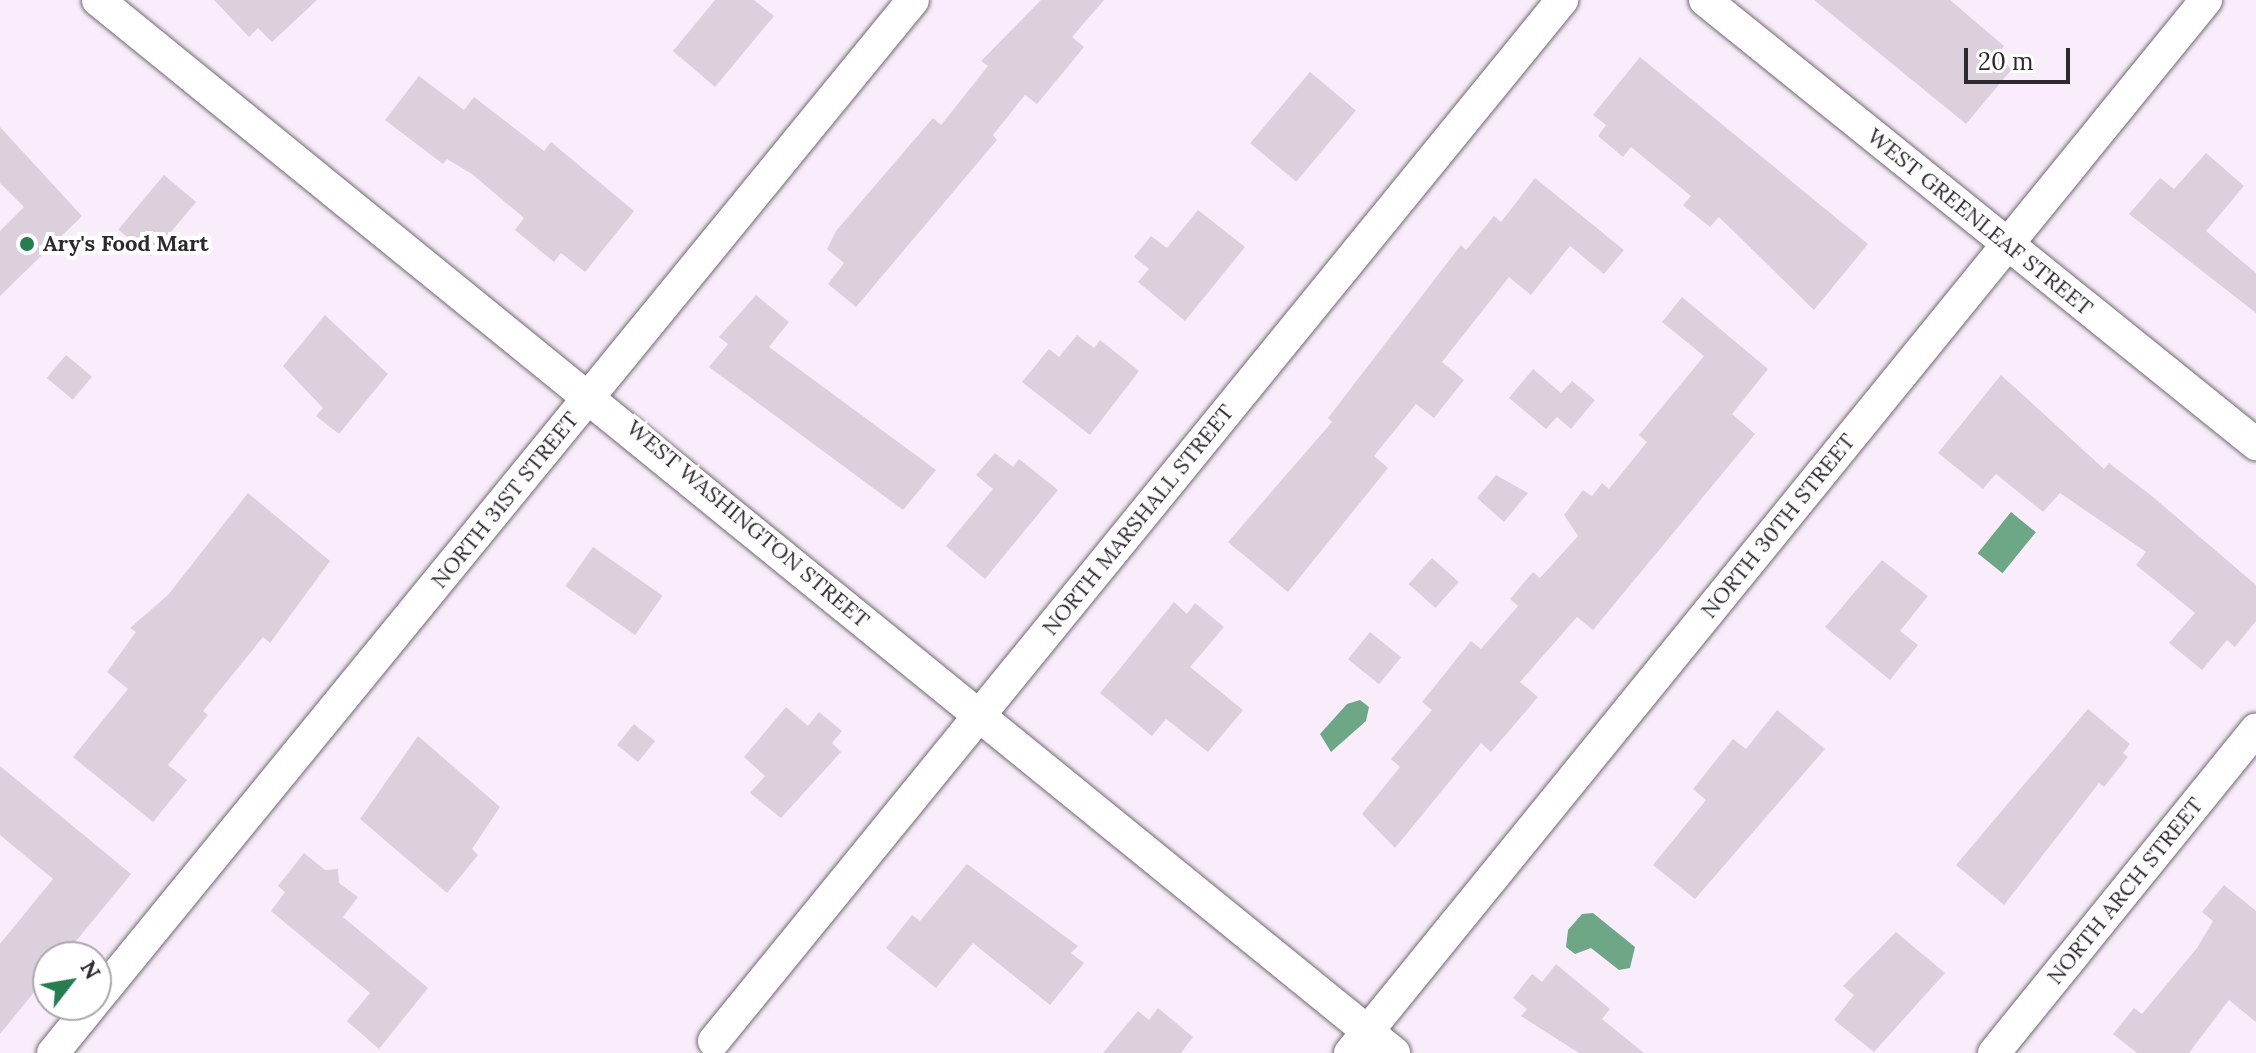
<!DOCTYPE html>
<html>
<head>
<meta charset="utf-8">
<style>
	body { margin:0 }
	#map { position:relative; width:2256px; height:1053px; overflow:hidden; background:#f9edfb; font-family:Lora,serif }
	div>[style] { position:absolute }
	[style*='--x'] { left:calc(var(--x)*1px); top:calc(var(--y)*1px); width:calc(var(--w)*1px); rotate:calc(var(--a)*1deg) }
	.water>* { inset:0; background:#6ea785; transform-origin:0 0 }
	.building>* { inset:0; background:#dcd0dd; transform-origin:0 0 }
	.roads { filter:drop-shadow(0 0 2px #736874) drop-shadow(0 0 2px #736874) }
	.minor>* { height:32px; margin:-16px; padding:0 16px; transform-origin:16px; border-radius:16px; background:#fff }
	.dots>* { width:22px; height:22px; translate:-50% -50%; box-sizing:border-box; border:4px solid #fff; border-radius:50% }
	span { translate:-50% -50%; white-space:nowrap; text-align:center; line-height:1.15; -webkit-text-stroke:8px #fff; paint-order:stroke }
	.street-label { font-size:22px; color:#2e292e }
	.poi-label { font-size:22px; color:#2e292e; font-weight:700 }
	.left { translate:0 -50%; text-align:left }
	.north { position:absolute; left:32px; top:941px; width:80px; height:80px; box-sizing:border-box; background:#fff; border:2px solid #aba9ab; border-radius:50%; rotate:59deg; font-size:22px; font-weight:700; line-height:32px; text-align:center; color:#2e292e }
	.north::after { content:''; display:block; margin:auto; width:28px; height:36px; background:#257d51; clip-path:polygon(50% 0,100% 100%,50% 72%,0 100%) }
	.scale { position:absolute; left:1964px; top:48px; width:106px; height:36px; box-sizing:border-box; border:4px solid #2e292e; border-top:0; padding-left:10px; font-size:24px; line-height:28px; white-space:nowrap; color:#2e292e; -webkit-text-stroke:6px #fff; paint-order:stroke }
</style>
</head>
<body>
<div id="map">
	<div class="water">
		<div style="left:2011px;top:512px;width:32px;height:53px;rotate:39deg"></div>
		<div style="clip-path:polygon(1360px 700px,1369px 707px,1366px 721px,1331px 752px,1320px 734px,1347px 704px)"></div>
		<div style="clip-path:polygon(1593px 913px,1635px 947px,1630px 968px,1619px 970px,1591px 948px,1575px 954px,1566px 947px,1568px 930px,1582px 914px)"></div>
	</div>
	<div class="building">
		<div style="clip-path:polygon(214px 0,317px 0,272px 42px,258px 28px,249px 37px)"></div>
		<div style="clip-path:polygon(715px 0,754px 0,774px 16px,715px 87px,673px 51px)"></div>
		<div style="clip-path:polygon(1041px 0,1104px 0,1072px 37px,1084px 47px,1037px 104px,1025px 95px,993px 135px,997px 140px,856px 307px,828px 284px,844px 263px,827px 249px,836px 231px,933px 118px,941px 125px,988px 66px,981px 61px)"></div>
		<div style="clip-path:polygon(1814px 0,1950px 0,2004px 46px,1997px 56px,2012px 69px,1966px 124px)"></div>
		<div style="clip-path:polygon(1640px 57px,1868px 244px,1814px 310px,1719px 217px,1710px 227px,1683px 205px,1691px 196px,1647px 160px,1631px 147px,1623px 157px,1598px 136px,1606px 125px,1593px 115px)"></div>
		<div style="left:1310px;top:72px;width:60px;height:93px;rotate:40deg"></div>
		<div style="clip-path:polygon(419px 76px,464px 110px,474px 97px,544px 151px,551px 142px,634px 211px,585px 272px,561px 253px,554px 262px,515px 230px,524px 218px,472px 174px,447px 159px,443px 164px,385px 120px)"></div>
		<div style="clip-path:polygon(0 127px,82px 216px,0 296px,0 231px,24px 207px,0 183px)"></div>
		<div style="clip-path:polygon(2206px 153px,2244px 186px,2206px 231px,2256px 273px,2256px 313px,2129px 214px,2160px 178px,2174px 189px)"></div>
		<div style="left:164px;top:175px;width:42px;height:71px;rotate:40deg"></div>
		<div style="clip-path:polygon(1535px 178px,1624px 250px,1604px 274px,1570px 246px,1531px 295px,1509px 277px,1442px 362px,1464px 380px,1434px 418px,1416px 404px,1374px 456px,1388px 468px,1288px 592px,1228px 542px,1332px 422px,1328px 418px,1461px 245px,1466px 250px,1494px 216px,1501px 222px)"></div>
		<div style="clip-path:polygon(1198px 210px,1245px 247px,1185px 321px,1138px 282px,1149px 269px,1134px 257px,1151px 236px,1167px 248px)"></div>
		<div style="clip-path:polygon(756px 295px,789px 322px,769px 347px,936px 470px,903px 510px,709px 367px,728px 344px,719px 337px)"></div>
		<div style="clip-path:polygon(1682px 297px,1768px 369px,1732px 414px,1755px 434px,1593px 630px,1577px 617px,1520px 682px,1538px 697px,1491px 752px,1481px 743px,1395px 848px,1362px 814px,1400px 767px,1391px 759px,1432px 710px,1422px 702px,1471px 641px,1481px 649px,1518px 606px,1510px 599px,1533px 572px,1540px 578px,1578px 536px,1564px 515px,1583px 490px,1592px 496px,1602px 483px,1609px 489px,1647px 442px,1639px 435px,1704px 356px,1662px 322px)"></div>
		<div style="clip-path:polygon(325px 315px,388px 374px,339px 434px,316px 416px,323px 408px,283px 366px)"></div>
		<div style="clip-path:polygon(1077px 335px,1094px 348px,1100px 340px,1139px 371px,1090px 435px,1022px 382px,1049px 349px,1059px 357px)"></div>
		<div style="left:66px;top:355px;width:34px;height:30px;rotate:40deg"></div>
		<div style="clip-path:polygon(1533px 369px,1561px 393px,1572px 381px,1595px 400px,1571px 429px,1557px 417px,1546px 429px,1509px 398px)"></div>
		<div style="clip-path:polygon(2001px 375px,2104px 469px,2109px 463px,2153px 497px,2256px 585px,2256px 621px,2235px 647px,2227px 640px,2202px 670px,2169px 643px,2195px 613px,2136px 565px,2146px 552px,2060px 493px,2043px 512px,1996px 474px,1983px 489px,1938px 453px)"></div>
		<div style="clip-path:polygon(995px 453px,1013px 467px,1019px 459px,1058px 490px,985px 579px,946px 546px,993px 489px,976px 475px)"></div>
		<div style="clip-path:polygon(1496px 475px,1528px 493px,1504px 522px,1477px 498px)"></div>
		<div style="clip-path:polygon(248px 493px,330px 561px,270px 643px,263px 637px,203px 711px,208px 715px,168px 765px,187px 780px,153px 822px,73px 757px,128px 689px,107px 672px,136px 632px,130px 628px,168px 595px)"></div>
		<div style="left:593px;top:547px;width:85px;height:48px;rotate:35deg"></div>
		<div style="left:1432px;top:558px;width:36px;height:35px;rotate:42deg"></div>
		<div style="clip-path:polygon(1882px 560px,1928px 596px,1900px 631px,1918px 645px,1890px 680px,1825px 627px)"></div>
		<div style="clip-path:polygon(1174px 602px,1187px 614px,1195px 603px,1224px 627px,1190px 667px,1243px 710px,1208px 752px,1166px 719px,1152px 736px,1100px 693px)"></div>
		<div style="left:1370px;top:632px;width:40px;height:35px;rotate:39deg"></div>
		<div style="clip-path:polygon(786px 707px,808px 726px,819px 712px,842px 731px,832px 743px,841px 752px,781px 818px,750px 793px,765px 776px,744px 757px)"></div>
		<div style="clip-path:polygon(2088px 709px,2130px 744px,2123px 753px,2128px 757px,2104px 787px,2099px 783px,2004px 905px,1956px 865px)"></div>
		<div style="clip-path:polygon(1777px 710px,1825px 749px,1695px 899px,1653px 865px,1706px 800px,1693px 789px,1733px 739px,1746px 749px)"></div>
		<div style="left:634px;top:724px;width:27px;height:27px;rotate:39deg"></div>
		<div style="clip-path:polygon(418px 736px,500px 807px,472px 849px,478px 855px,447px 893px,360px 819px)"></div>
		<div style="clip-path:polygon(0 766px,131px 874px,63px 957px,48px 957px,48px 975px,0 1034px,0 944px,53px 879px,0 835px)"></div>
		<div style="clip-path:polygon(304px 853px,325px 870px,338px 869px,339px 883px,358px 897px,343px 917px,428px 988px,379px 1049px,347px 1021px,370px 993px,271px 911px,285px 892px,278px 886px)"></div>
		<div style="clip-path:polygon(967px 864px,1078px 946px,1071px 953px,1084px 963px,1050px 1005px,973px 943px,936px 988px,886px 948px,912px 915px,920px 921px)"></div>
		<div style="clip-path:polygon(2224px 885px,2256px 911px,2256px 1022px,2229px 1000px,2189px 1053px,2137px 1053px,2113px 1034px,2134px 1008px,2142px 1014px,2197px 948px,2213px 921px,2202px 912px)"></div>
		<div style="clip-path:polygon(1896px 932px,1945px 973px,1874px 1052px,1834px 1020px,1854px 995px,1843px 986px)"></div>
		<div style="clip-path:polygon(1556px 964px,1610px 1009px,1602px 1019px,1644px 1053px,1579px 1053px,1521px 1016px,1527px 1009px,1513px 998px,1532px 974px,1542px 982px)"></div>
		<div style="clip-path:polygon(1158px 1008px,1193px 1037px,1181px 1053px,1103px 1053px,1138px 1011px,1149px 1020px)"></div>
	</div>
	<div class="roads">
		<div class="minor">
			<div style="--x:98;--y:0;--w:1670;--a:39.09"></div>
			<div style="--x:1705;--y:0;--w:708;--a:38.86"></div>
			<div style="--x:96;--y:1000;--w:1291;--a:-50.75"></div>
			<div style="--x:714;--y:1041;--w:1343;--a:-50.83"></div>
			<div style="--x:53;--y:1053;--w:62;--a:-50.9"></div>
			<div style="--x:1350;--y:1053;--w:1357;--a:-50.89"></div>
			<div style="--x:1994;--y:1053;--w:416;--a:-51"></div>
		</div>
	</div>
	<div class="dots">
		<div style="left:27px;top:244px;background:#257d51"></div>
	</div>
	<div class="street-label">
		<span style="left:1980px;top:222px;rotate:39deg">WEST GREENLEAF STREET</span>
		<span style="left:505px;top:500px;rotate:-51deg">NORTH 31ST STREET</span>
		<span style="left:1138px;top:520px;rotate:-51deg">NORTH MARSHALL STREET</span>
		<span style="left:748px;top:524px;rotate:40deg">WEST WASHINGTON STREET</span>
		<span style="left:1778px;top:526px;rotate:-51deg">NORTH 30TH STREET</span>
		<span style="left:2125px;top:891px;rotate:-51deg">NORTH ARCH STREET</span>
	</div>
	<div class="poi-label">
		<span class="left" style="left:43px;top:244px">Ary's Food Mart</span>
	</div>
	<div class="north">N</div>
	<div class="scale">20 m</div>
</div>
</body>
</html>
